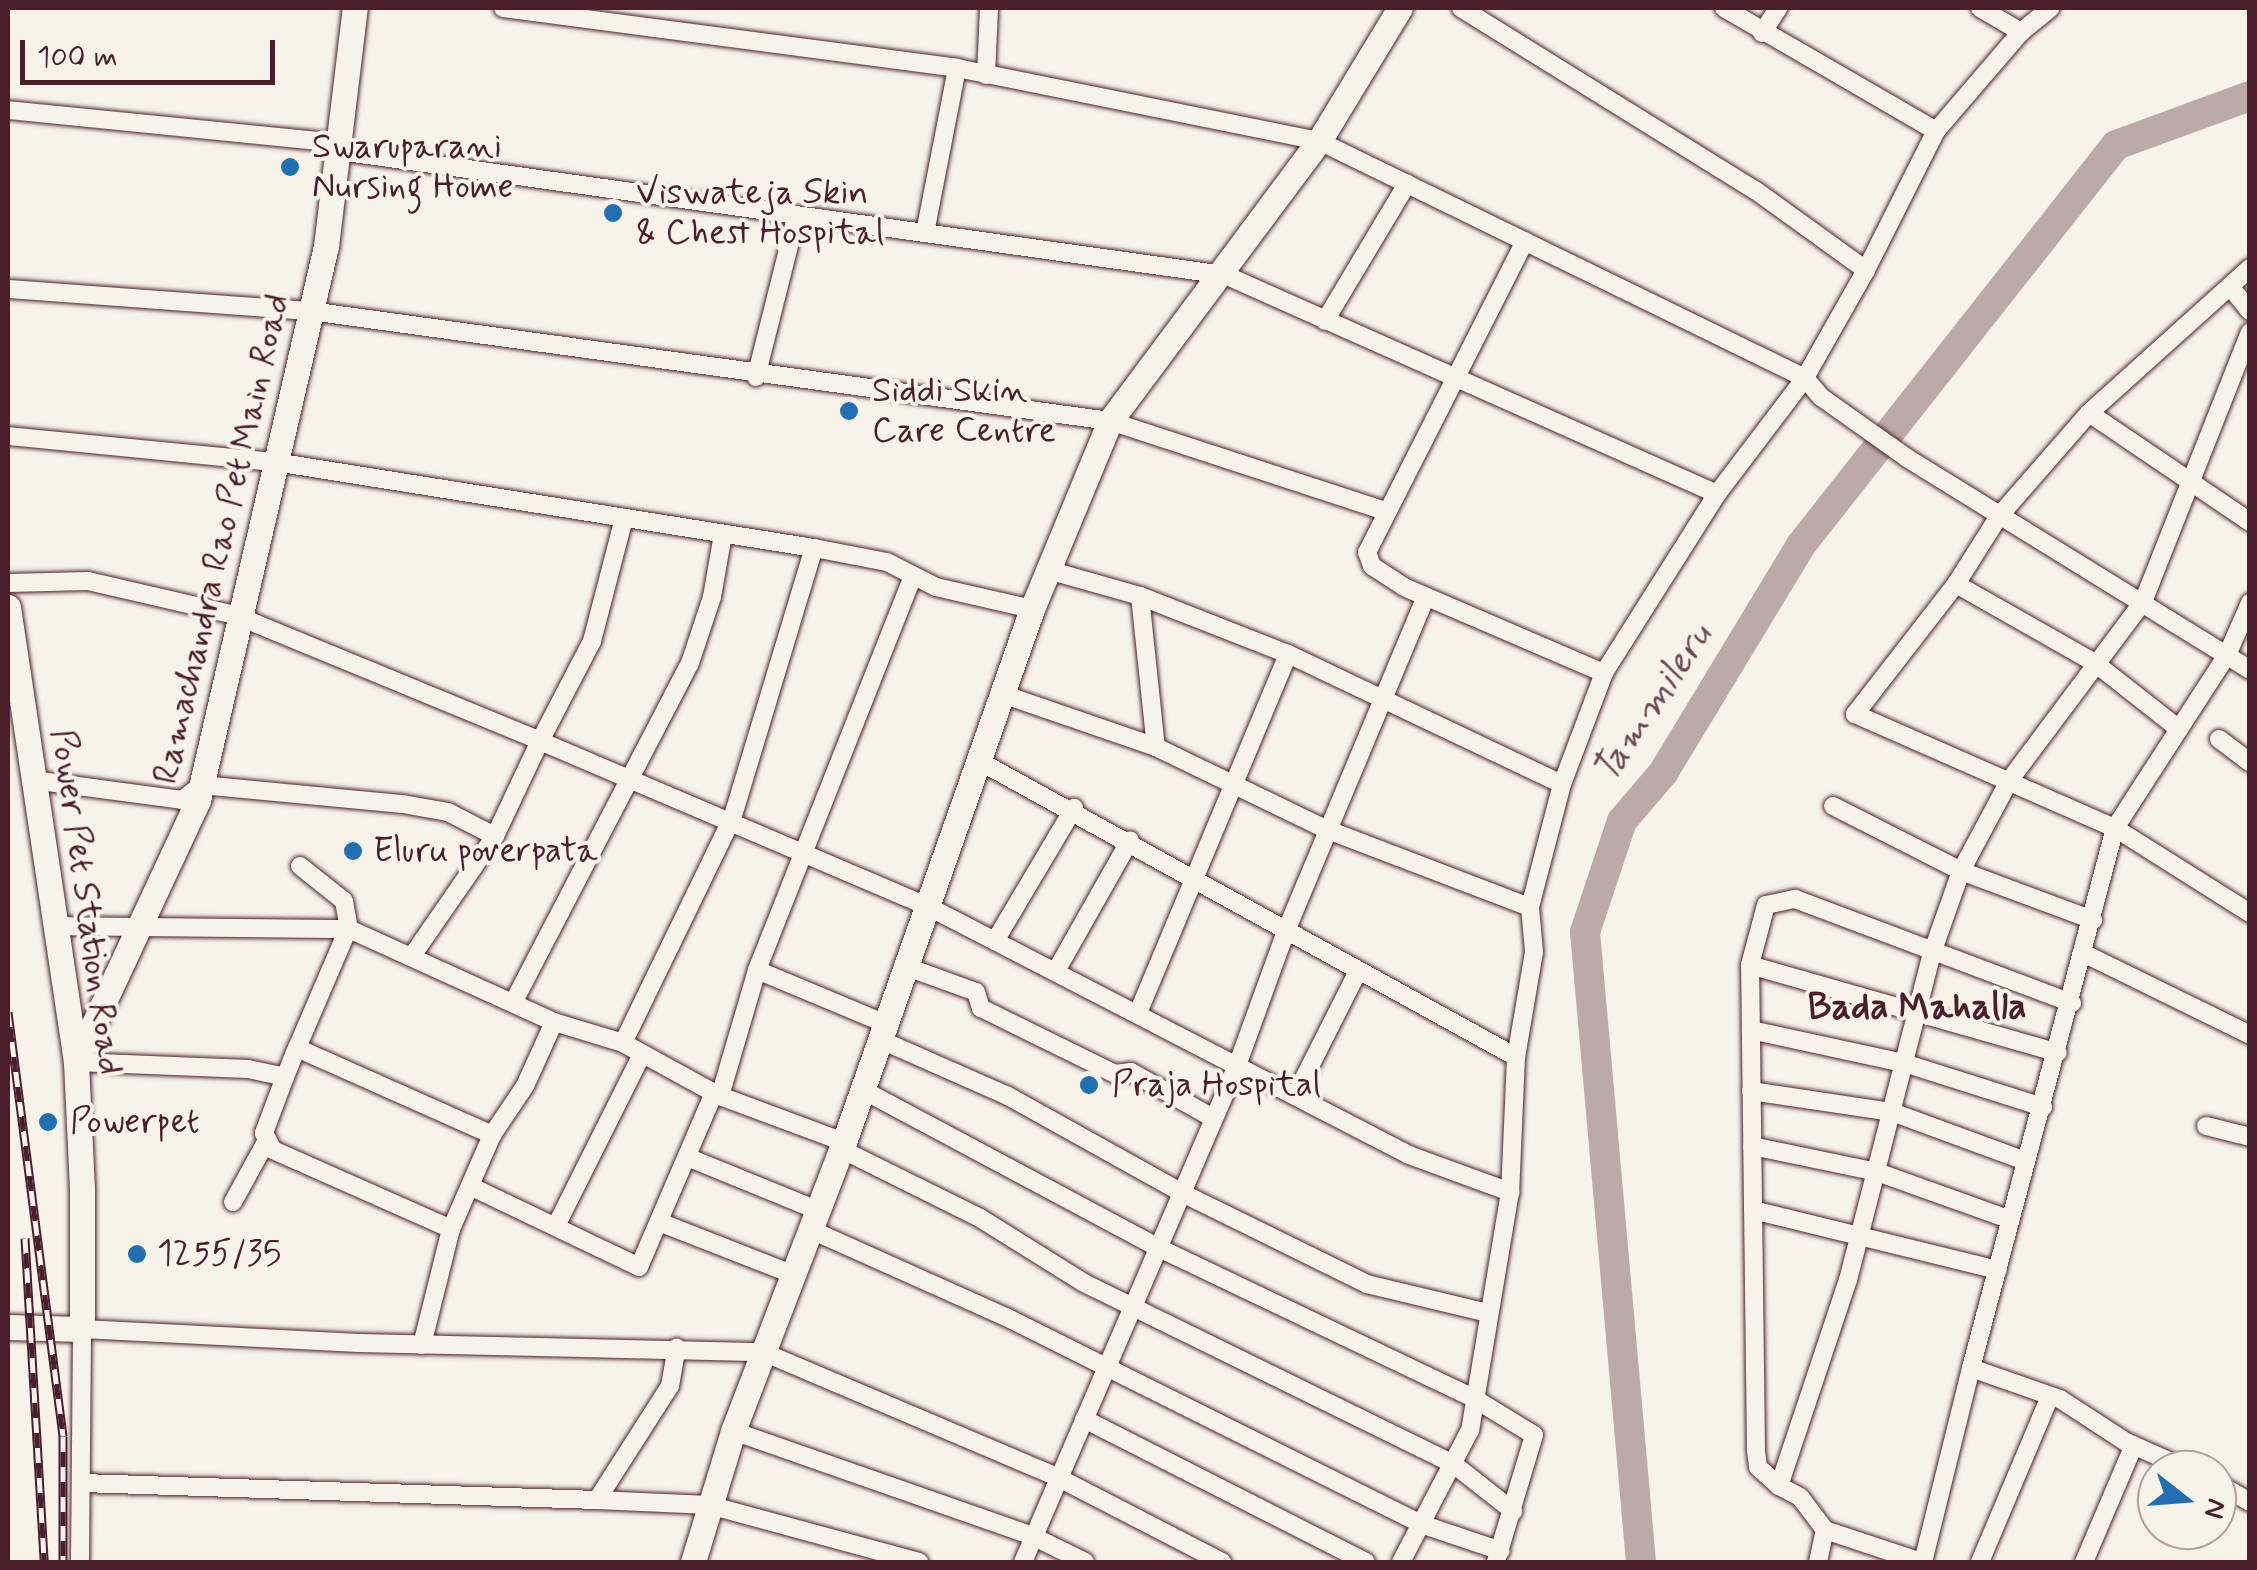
<!DOCTYPE html>
<html>
<head>
<meta charset="utf-8">
<style>
	body { margin:0 }
	#map { position:relative; width:2257px; height:1570px; overflow:hidden; background:#f7f3e8; font-family:Mynerve,sans-serif }
	div>[style] { position:absolute }
	[style*='--x'] { left:calc(var(--x)*1px); top:calc(var(--y)*1px); width:calc(var(--w)*1px); rotate:calc(var(--a)*1deg) }
	.river>* { height:30px; margin:-15px; padding:0 15px; transform-origin:15px; border-radius:15px; background:#bcaaa7 }
	.roads { filter:drop-shadow(0 0 2px #4a1f2b) drop-shadow(0 0 2px #4a1f2b) }
	.street>* { height:18px; margin:-9px; padding:0 9px; transform-origin:9px; border-radius:9px; background:#f7f3e8 }
	.secondary>* { height:25px; margin:-12.5px; padding:0 12.5px; transform-origin:12.5px; border-radius:12.5px; background:#f7f3e8 }
	.rail>* { height:9px; margin-top:-4.5px; transform-origin:0; background:repeating-linear-gradient(90deg,#f7f3e8 0 15px,#4a1f2b 0 30px); box-sizing:border-box; border-block:2px solid #4a1f2b }
	.dots>* { width:28px; height:28px; translate:-50% -50%; box-sizing:border-box; border:5px solid #f7f3e8; border-radius:50% }
	span { translate:-50% -50%; white-space:nowrap; text-align:center; line-height:1.15; -webkit-text-stroke:8px #f7f3e8; paint-order:stroke }
	.poi-label { font-size:35px; color:#4a1f2b }
	.left { translate:0 -50%; text-align:left }
	.street-label { font-size:35px; color:#4a1f2b }
	.water-label { font-size:38px; color:#6c4950; font-style:italic }
	.neighbourhood-label { font-size:38px; color:#4a1f2b; font-weight:700 }
	.frame { position:absolute; inset:0; border:10px solid #4a1f2b; pointer-events:none }
	.north { position:absolute; left:2137px; top:1450px; width:100px; height:100px; box-sizing:border-box; background:#f7f3e8; border:2px solid #b29e9c; border-radius:50%; rotate:107deg; font-size:28px; font-weight:700; line-height:40px; text-align:center; color:#4a1f2b }
	.north::after { content:''; display:block; margin:auto; width:35px; height:45px; background:#1f6fb2; clip-path:polygon(50% 0,100% 100%,50% 72%,0 100%) }
	.scale { position:absolute; left:20px; top:40px; width:255px; height:45px; box-sizing:border-box; border:5px solid #4a1f2b; border-top:0; padding-left:12px; font-size:30px; line-height:35px; white-space:nowrap; color:#4a1f2b; -webkit-text-stroke:8px #f7f3e8; paint-order:stroke }
</style>
</head>
<body>
<div id="map">
	<div class="river">
		<div style="--x:1641;--y:1562;--w:632;--a:-95.08"></div>
		<div style="--x:1585;--y:932;--w:117;--a:-71.6"></div>
		<div style="--x:1622;--y:821;--w:63;--a:-49.5"></div>
		<div style="--x:1663;--y:773;--w:267;--a:-58.8"></div>
		<div style="--x:1801;--y:545;--w:509;--a:-51.78"></div>
		<div style="--x:2116;--y:145;--w:143;--a:-20.1"></div>
	</div>
	<div class="roads">
		<div class="street">
			<div style="--x:503;--y:8;--w:458;--a:7.5"></div>
			<div style="--x:957;--y:68;--w:369;--a:11.4"></div>
			<div style="--x:1319;--y:141;--w:541;--a:26"></div>
			<div style="--x:1805;--y:378;--w:146;--a:127.2"></div>
			<div style="--x:1717;--y:494;--w:212;--a:122.3"></div>
			<div style="--x:1604;--y:673;--w:119;--a:110.7"></div>
			<div style="--x:1562;--y:784;--w:127;--a:104.6"></div>
			<div style="--x:1461;--y:8;--w:346;--a:31.8"></div>
			<div style="--x:1755;--y:190;--w:137;--a:35.8"></div>
			<div style="--x:1866;--y:270;--w:124;--a:119.5"></div>
			<div style="--x:1805;--y:378;--w:25;--a:50"></div>
			<div style="--x:1821;--y:397;--w:105;--a:35.3"></div>
			<div style="--x:1907;--y:458;--w:403;--a:31.7"></div>
			<div style="--x:1724;--y:8;--w:245;--a:30.1"></div>
			<div style="--x:1980;--y:8;--w:48;--a:30.3"></div>
			<div style="--x:1762;--y:33;--w:30;--a:-57"></div>
			<div style="--x:986;--y:75;--w:67;--a:-87.4"></div>
			<div style="--x:8;--y:110;--w:333;--a:5.7"></div>
			<div style="--x:339;--y:151;--w:895;--a:7.97"></div>
			<div style="--x:1225;--y:275;--w:539;--a:23.99"></div>
			<div style="--x:925;--y:233;--w:168;--a:-79"></div>
			<div style="--x:1525;--y:241;--w:349;--a:116.9"></div>
			<div style="--x:1367;--y:552;--w:15;--a:70"></div>
			<div style="--x:1372;--y:566;--w:38;--a:33"></div>
			<div style="--x:1404;--y:587;--w:218;--a:23.3"></div>
			<div style="--x:2250;--y:268;--w:217;--a:138"></div>
			<div style="--x:2089;--y:413;--w:137;--a:131.1"></div>
			<div style="--x:1999;--y:516;--w:80;--a:122.3"></div>
			<div style="--x:1956;--y:584;--w:165;--a:127.8"></div>
			<div style="--x:1855;--y:714;--w:284;--a:23.7"></div>
			<div style="--x:2115;--y:828;--w:160;--a:32.2"></div>
			<div style="--x:1866;--y:270;--w:156;--a:-63.3"></div>
			<div style="--x:1936;--y:131;--w:130;--a:-49.4"></div>
			<div style="--x:2021;--y:32;--w:38;--a:-39"></div>
			<div style="--x:8;--y:289;--w:303;--a:4.2"></div>
			<div style="--x:310;--y:311;--w:808;--a:7.83"></div>
			<div style="--x:1110;--y:421;--w:289;--a:18.1"></div>
			<div style="--x:2232;--y:289;--w:28;--a:51"></div>
			<div style="--x:1325;--y:321;--w:160;--a:-59.1"></div>
			<div style="--x:756;--y:377;--w:164;--a:-75.9"></div>
			<div style="--x:2089;--y:413;--w:194;--a:34.1"></div>
			<div style="--x:8;--y:436;--w:268;--a:5.6"></div>
			<div style="--x:275;--y:462;--w:546;--a:9.07"></div>
			<div style="--x:814;--y:548;--w:74;--a:10.9"></div>
			<div style="--x:887;--y:562;--w:55;--a:27"></div>
			<div style="--x:936;--y:587;--w:98;--a:12.9"></div>
			<div style="--x:1048;--y:570;--w:96;--a:15.8"></div>
			<div style="--x:1140;--y:596;--w:159;--a:21.4"></div>
			<div style="--x:1288;--y:654;--w:303;--a:25.4"></div>
			<div style="--x:8;--y:583;--w:80;--a:-1.4"></div>
			<div style="--x:88;--y:581;--w:151;--a:13"></div>
			<div style="--x:235;--y:615;--w:330;--a:22.4"></div>
			<div style="--x:540;--y:741;--w:113;--a:-62.5"></div>
			<div style="--x:592;--y:641;--w:127;--a:-75.4"></div>
			<div style="--x:1956;--y:584;--w:160;--a:29.6"></div>
			<div style="--x:2095;--y:663;--w:107;--a:38.2"></div>
			<div style="--x:1140;--y:596;--w:152;--a:84"></div>
			<div style="--x:1002;--y:694;--w:163;--a:19"></div>
			<div style="--x:1156;--y:747;--w:191;--a:25.8"></div>
			<div style="--x:1328;--y:830;--w:216;--a:20.9"></div>
			<div style="--x:1530;--y:907;--w:45;--a:84.9"></div>
			<div style="--x:1534;--y:952;--w:107;--a:99.7"></div>
			<div style="--x:1516;--y:1057;--w:135;--a:92.5"></div>
			<div style="--x:1510;--y:1192;--w:241;--a:99.5"></div>
			<div style="--x:1470;--y:1430;--w:149;--a:117.6"></div>
			<div style="--x:2219;--y:739;--w:39;--a:37"></div>
			<div style="--x:979;--y:761;--w:613;--a:28.86"></div>
			<div style="--x:33;--y:780;--w:150;--a:7.6"></div>
			<div style="--x:182;--y:800;--w:24;--a:-38"></div>
			<div style="--x:201;--y:785;--w:203;--a:5.4"></div>
			<div style="--x:403;--y:804;--w:46;--a:10.1"></div>
			<div style="--x:448;--y:812;--w:53;--a:27.1"></div>
			<div style="--x:495;--y:836;--w:105;--a:-64.7"></div>
			<div style="--x:540;--y:741;--w:423;--a:23.1"></div>
			<div style="--x:929;--y:907;--w:540;--a:27.32"></div>
			<div style="--x:1409;--y:1155;--w:108;--a:20.1"></div>
			<div style="--x:1833;--y:806;--w:144;--a:26.9"></div>
			<div style="--x:1961;--y:871;--w:141;--a:20.4"></div>
			<div style="--x:300;--y:866;--w:56;--a:38.5"></div>
			<div style="--x:344;--y:901;--w:28;--a:80"></div>
			<div style="--x:54;--y:926;--w:295;--a:0.6"></div>
			<div style="--x:349;--y:929;--w:225;--a:24.4"></div>
			<div style="--x:995;--y:941;--w:155;--a:-59.3"></div>
			<div style="--x:2085;--y:954;--w:184;--a:26.1"></div>
			<div style="--x:412;--y:956;--w:146;--a:-55.3"></div>
			<div style="--x:1750;--y:965;--w:62;--a:-75.1"></div>
			<div style="--x:1766;--y:905;--w:30;--a:-12"></div>
			<div style="--x:1795;--y:899;--w:296;--a:20.6"></div>
			<div style="--x:907;--y:967;--w:73;--a:19.9"></div>
			<div style="--x:976;--y:992;--w:17;--a:73"></div>
			<div style="--x:981;--y:1008;--w:149;--a:26.2"></div>
			<div style="--x:1115;--y:1074;--w:16;--a:-7"></div>
			<div style="--x:1131;--y:1072;--w:94;--a:29.3"></div>
			<div style="--x:757;--y:970;--w:422;--a:-68.4"></div>
			<div style="--x:1056;--y:971;--w:150;--a:-60.5"></div>
			<div style="--x:513;--y:1003;--w:383;--a:-62.5"></div>
			<div style="--x:690;--y:663;--w:70;--a:-71.6"></div>
			<div style="--x:712;--y:597;--w:64;--a:-80.1"></div>
			<div style="--x:1138;--y:1013;--w:389;--a:-67.3"></div>
			<div style="--x:1751;--y:1030;--w:157;--a:12.2"></div>
			<div style="--x:1904;--y:1063;--w:146;--a:17.6"></div>
			<div style="--x:881;--y:1040;--w:139;--a:23.8"></div>
			<div style="--x:1008;--y:1096;--w:199;--a:29.1"></div>
			<div style="--x:1182;--y:1193;--w:206;--a:26.2"></div>
			<div style="--x:1367;--y:1284;--w:124;--a:13.5"></div>
			<div style="--x:623;--y:1043;--w:249;--a:-64.1"></div>
			<div style="--x:732;--y:819;--w:283;--a:-73.2"></div>
			<div style="--x:297;--y:1048;--w:129;--a:-66.8"></div>
			<div style="--x:76;--y:1062;--w:172;--a:2.3"></div>
			<div style="--x:248;--y:1069;--w:38;--a:12"></div>
			<div style="--x:285;--y:1077;--w:31;--a:-68"></div>
			<div style="--x:297;--y:1048;--w:214;--a:24"></div>
			<div style="--x:492;--y:1135;--w:59;--a:-56"></div>
			<div style="--x:525;--y:1086;--w:70;--a:-65.6"></div>
			<div style="--x:554;--y:1022;--w:72;--a:16.9"></div>
			<div style="--x:623;--y:1043;--w:111;--a:28.7"></div>
			<div style="--x:720;--y:1096;--w:132;--a:20.4"></div>
			<div style="--x:285;--y:1077;--w:60;--a:110.6"></div>
			<div style="--x:264;--y:1133;--w:19;--a:62"></div>
			<div style="--x:273;--y:1150;--w:195;--a:23.9"></div>
			<div style="--x:451;--y:1229;--w:103;--a:-66.4"></div>
			<div style="--x:863;--y:1090;--w:336;--a:28.1"></div>
			<div style="--x:1159;--y:1248;--w:350;--a:25.5"></div>
			<div style="--x:1475;--y:1399;--w:69;--a:31.4"></div>
			<div style="--x:1534;--y:1435;--w:133;--a:106.7"></div>
			<div style="--x:1751;--y:1091;--w:143;--a:8.5"></div>
			<div style="--x:1892;--y:1112;--w:142;--a:20.2"></div>
			<div style="--x:1296;--y:1094;--w:138;--a:-63.2"></div>
			<div style="--x:720;--y:1096;--w:131;--a:-73.6"></div>
			<div style="--x:757;--y:970;--w:140;--a:22.7"></div>
			<div style="--x:2206;--y:1126;--w:45;--a:14"></div>
			<div style="--x:1752;--y:1146;--w:128;--a:11.7"></div>
			<div style="--x:1877;--y:1172;--w:142;--a:19.7"></div>
			<div style="--x:841;--y:1149;--w:155;--a:26.4"></div>
			<div style="--x:980;--y:1218;--w:123;--a:32"></div>
			<div style="--x:1084;--y:1283;--w:410;--a:26.1"></div>
			<div style="--x:1452;--y:1463;--w:78;--a:38.2"></div>
			<div style="--x:687;--y:1157;--w:140;--a:22.2"></div>
			<div style="--x:470;--y:1186;--w:187;--a:25.6"></div>
			<div style="--x:639;--y:1267;--w:189;--a:-66.7"></div>
			<div style="--x:233;--y:1202;--w:68;--a:-61.2"></div>
			<div style="--x:1753;--y:1210;--w:252;--a:13.8"></div>
			<div style="--x:659;--y:1222;--w:143;--a:21.4"></div>
			<div style="--x:556;--y:1226;--w:192;--a:-63.4"></div>
			<div style="--x:809;--y:1229;--w:216;--a:24.1"></div>
			<div style="--x:1006;--y:1317;--w:464;--a:26.5"></div>
			<div style="--x:1421;--y:1524;--w:84;--a:18.6"></div>
			<div style="--x:422;--y:1345;--w:120;--a:-76"></div>
			<div style="--x:1971;--y:1368;--w:559;--a:-75.07"></div>
			<div style="--x:2115;--y:828;--w:208;--a:-57.1"></div>
			<div style="--x:2228;--y:653;--w:55;--a:-66.3"></div>
			<div style="--x:1084;--y:1419;--w:316;--a:26.9"></div>
			<div style="--x:733;--y:1431;--w:317;--a:19.3"></div>
			<div style="--x:1032;--y:1536;--w:59;--a:26.1"></div>
			<div style="--x:82;--y:1483;--w:515;--a:1.89"></div>
			<div style="--x:597;--y:1500;--w:135;--a:-57.4"></div>
			<div style="--x:670;--y:1386;--w:39;--a:-80"></div>
			<div style="--x:2217;--y:1483;--w:38;--a:30"></div>
			<div style="--x:1779;--y:1486;--w:28;--a:-138"></div>
			<div style="--x:1758;--y:1467;--w:17;--a:-97"></div>
			<div style="--x:1756;--y:1450;--w:485;--a:-90.7"></div>
			<div style="--x:1750;--y:965;--w:320;--a:15.9"></div>
			<div style="--x:597;--y:1500;--w:112;--a:2.6"></div>
			<div style="--x:709;--y:1505;--w:218;--a:15.2"></div>
			<div style="--x:1825;--y:1530;--w:101;--a:18.4"></div>
			<div style="--x:80;--y:1562;--w:233;--a:-89.5"></div>
			<div style="--x:82;--y:1329;--w:277;--a:2.9"></div>
			<div style="--x:359;--y:1343;--w:404;--a:1.3"></div>
			<div style="--x:763;--y:1352;--w:319;--a:23"></div>
			<div style="--x:1057;--y:1477;--w:186;--a:27.3"></div>
			<div style="--x:1023;--y:1562;--w:543;--a:-66.69"></div>
			<div style="--x:1238;--y:1063;--w:140;--a:-70"></div>
			<div style="--x:1286;--y:931;--w:362;--a:-67.3"></div>
			<div style="--x:1818;--y:1562;--w:33;--a:-78"></div>
			<div style="--x:1825;--y:1530;--w:41;--a:-127.1"></div>
			<div style="--x:1800;--y:1497;--w:24;--a:-152"></div>
			<div style="--x:1779;--y:1486;--w:217;--a:-71.5"></div>
			<div style="--x:1848;--y:1280;--w:338;--a:-75.6"></div>
			<div style="--x:1932;--y:953;--w:87;--a:-70.5"></div>
			<div style="--x:1961;--y:871;--w:102;--a:-61.9"></div>
			<div style="--x:2009;--y:781;--w:224;--a:-53.2"></div>
			<div style="--x:2143;--y:602;--w:290;--a:-68.4"></div>
			<div style="--x:1923;--y:1562;--w:200;--a:-76.1"></div>
			<div style="--x:1971;--y:1368;--w:94;--a:19.2"></div>
			<div style="--x:2060;--y:1399;--w:79;--a:33.1"></div>
			<div style="--x:2126;--y:1442;--w:69;--a:24"></div>
			<div style="--x:1980;--y:1562;--w:180;--a:-67.1"></div>
			<div style="--x:2084;--y:1562;--w:127;--a:-66.9"></div>
		</div>
		<div class="secondary">
			<div style="--x:8;--y:607;--w:460;--a:81.5"></div>
			<div style="--x:76;--y:1062;--w:125;--a:87.3"></div>
			<div style="--x:82;--y:1187;--w:142;--a:90"></div>
			<div style="--x:82;--y:1329;--w:74;--a:-178.5"></div>
			<div style="--x:76;--y:1062;--w:289;--a:-65"></div>
			<div style="--x:198;--y:800;--w:569;--a:-76.99"></div>
			<div style="--x:326;--y:246;--w:240;--a:-83.1"></div>
			<div style="--x:693;--y:1562;--w:137;--a:-73"></div>
			<div style="--x:733;--y:1431;--w:310;--a:-69"></div>
			<div style="--x:844;--y:1142;--w:565;--a:-70.57"></div>
			<div style="--x:1032;--y:609;--w:204;--a:-67.5"></div>
			<div style="--x:1110;--y:421;--w:349;--a:-53.3"></div>
			<div style="--x:1319;--y:141;--w:156;--a:-58.7"></div>
		</div>
	</div>
	<div class="rail">
		<div style="--x:8;--y:1012;--w:428;--a:82.6"></div>
		<div style="--x:63;--y:1436;--w:126;--a:90"></div>
		<div style="--x:25;--y:1238;--w:325;--a:86.6"></div>
	</div>
	<div class="dots">
		<div style="left:290px;top:167px;background:#1f6fb2"></div>
		<div style="left:613px;top:213px;background:#1f6fb2"></div>
		<div style="left:849px;top:411px;background:#1f6fb2"></div>
		<div style="left:353px;top:851px;background:#1f6fb2"></div>
		<div style="left:1089px;top:1085px;background:#1f6fb2"></div>
		<div style="left:48px;top:1122px;background:#1f6fb2"></div>
		<div style="left:137px;top:1254px;background:#1f6fb2"></div>
	</div>
	<div class="poi-label">
		<span class="left" style="left:312px;top:167px">Swaruparani<br>Nursing Home</span>
		<span class="left" style="left:636px;top:213px">Viswateja Skin<br>&amp; Chest Hospital</span>
		<span class="left" style="left:872px;top:411px">Siddi Skin<br>Care Centre</span>
		<span class="left" style="left:373px;top:851px">Eluru poverpata</span>
		<span class="left" style="left:1112px;top:1085px">Praja Hospital</span>
		<span class="left" style="left:70px;top:1122px">Powerpet</span>
		<span class="left" style="left:157px;top:1254px">1255/35</span>
	</div>
	<div class="street-label">
		<span style="left:222px;top:539px;rotate:-77deg">Ramachandra Rao Pet Main Road</span>
		<span style="left:86px;top:902px;rotate:82deg">Power Pet Station Road</span>
	</div>
	<div class="water-label">
		<span style="left:1653px;top:704px;rotate:-56deg">Tammileru</span>
	</div>
	<div class="neighbourhood-label">
		<span style="left:1917px;top:1008px">Bada Mahalla</span>
	</div>
	<div class="frame"></div>
	<div class="north">N</div>
	<div class="scale">100 m</div>
</div>
</body>
</html>
